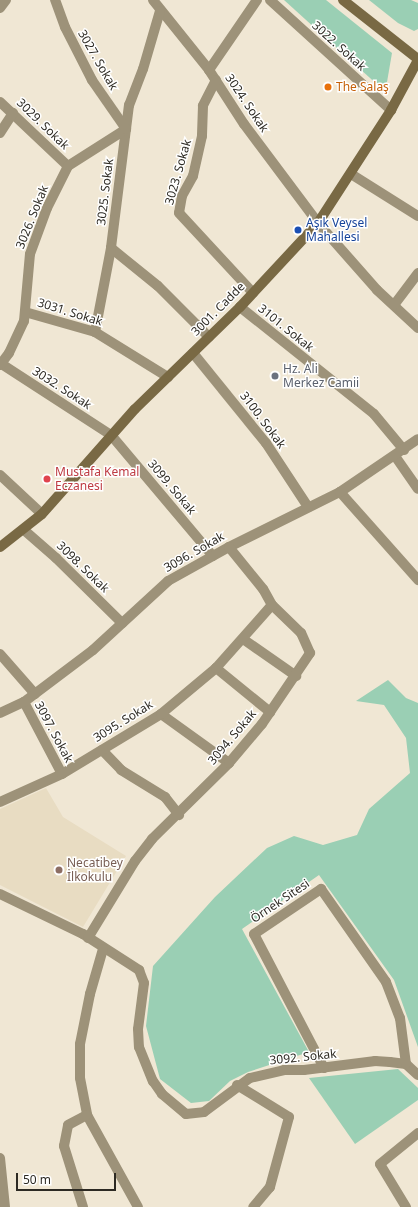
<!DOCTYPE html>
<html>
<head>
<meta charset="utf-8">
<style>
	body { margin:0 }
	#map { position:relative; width:418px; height:1207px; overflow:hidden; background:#f0e7d4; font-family:"Noto Sans",sans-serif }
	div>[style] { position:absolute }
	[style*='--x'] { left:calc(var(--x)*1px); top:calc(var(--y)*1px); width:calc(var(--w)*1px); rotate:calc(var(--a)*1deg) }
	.built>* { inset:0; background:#e8dcc2 }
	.green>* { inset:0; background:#9acfb4 }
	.street>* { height:10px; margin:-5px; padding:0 5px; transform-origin:5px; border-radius:5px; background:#9d9279 }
	.secondary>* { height:10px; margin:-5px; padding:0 5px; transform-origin:5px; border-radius:5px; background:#796944 }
	.dots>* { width:11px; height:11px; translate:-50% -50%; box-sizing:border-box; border:2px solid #fff; border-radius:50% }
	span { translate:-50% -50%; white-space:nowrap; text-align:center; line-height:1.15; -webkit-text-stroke:3px #fff; paint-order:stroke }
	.street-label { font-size:12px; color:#2d2a23 }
	.food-label { font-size:12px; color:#c56008 }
	.left { translate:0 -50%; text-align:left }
	.transit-label { font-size:12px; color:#164399 }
	.worship-label { font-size:12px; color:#5b616d }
	.health-label { font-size:12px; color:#be3a42 }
	.education-label { font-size:12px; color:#785e54 }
	.scale { position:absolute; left:16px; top:1173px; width:100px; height:18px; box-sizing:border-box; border:2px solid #2d2a23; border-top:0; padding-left:5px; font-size:12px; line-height:14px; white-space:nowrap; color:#2d2a23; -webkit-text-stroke:3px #fff; paint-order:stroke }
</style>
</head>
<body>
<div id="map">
	<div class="built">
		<div style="clip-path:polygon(46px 788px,63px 817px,126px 856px,83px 927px,0 885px,0 809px)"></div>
	</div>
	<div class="green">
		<div style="clip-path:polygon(284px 0,326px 0,392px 53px,387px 82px,381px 88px)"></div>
		<div style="clip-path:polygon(369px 0,411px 0,418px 3px,418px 29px,414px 31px,398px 23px)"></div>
		<div style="clip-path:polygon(388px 680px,406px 698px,418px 703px,418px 1047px,394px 980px,319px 875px,242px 929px,309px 1052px,248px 1072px,230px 1081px,209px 1101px,191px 1103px,160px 1079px,146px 1026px,153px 966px,215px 897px,267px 848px,294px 836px,323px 845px,357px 835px,369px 809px,410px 773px,406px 738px,384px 705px,356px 701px)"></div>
		<div style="clip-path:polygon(398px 1069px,418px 1088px,418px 1100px,355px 1144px,309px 1078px)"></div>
	</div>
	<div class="street">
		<div style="--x:153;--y:0;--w:90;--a:51.3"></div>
		<div style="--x:209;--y:70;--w:64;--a:57.1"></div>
		<div style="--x:244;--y:124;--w:124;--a:53.2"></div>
		<div style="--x:318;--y:223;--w:89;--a:48.6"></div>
		<div style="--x:377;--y:290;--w:56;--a:42.8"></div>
		<div style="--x:270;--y:0;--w:164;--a:42.3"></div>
		<div style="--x:0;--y:8;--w:10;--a:-53"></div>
		<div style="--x:160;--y:11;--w:60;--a:106.3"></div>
		<div style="--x:143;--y:69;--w:39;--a:111"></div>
		<div style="--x:129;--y:105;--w:144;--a:97.2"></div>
		<div style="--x:111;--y:248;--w:60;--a:39"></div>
		<div style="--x:158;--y:286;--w:72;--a:45"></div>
		<div style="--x:209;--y:70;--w:85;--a:-55.6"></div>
		<div style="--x:216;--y:80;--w:29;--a:117"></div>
		<div style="--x:203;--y:106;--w:30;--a:92"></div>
		<div style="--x:202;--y:136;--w:41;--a:102.7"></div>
		<div style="--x:193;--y:176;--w:23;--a:119"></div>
		<div style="--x:182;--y:196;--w:17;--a:100"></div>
		<div style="--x:179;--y:213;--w:109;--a:47.2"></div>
		<div style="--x:0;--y:102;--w:93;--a:43.3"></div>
		<div style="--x:0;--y:133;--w:24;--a:-57"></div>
		<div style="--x:351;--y:174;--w:79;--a:32.1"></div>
		<div style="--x:394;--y:305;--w:40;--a:-53"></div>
		<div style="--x:240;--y:307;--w:171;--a:38.6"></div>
		<div style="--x:374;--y:414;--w:47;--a:50.2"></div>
		<div style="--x:25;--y:312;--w:73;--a:15.9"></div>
		<div style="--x:95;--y:332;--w:86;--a:31.7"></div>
		<div style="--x:95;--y:332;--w:86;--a:-79.2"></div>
		<div style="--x:193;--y:353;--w:116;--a:51"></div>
		<div style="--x:266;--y:443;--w:77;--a:56.7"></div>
		<div style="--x:0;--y:363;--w:132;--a:33"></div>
		<div style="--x:111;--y:435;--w:158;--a:49.9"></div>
		<div style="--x:0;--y:365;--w:15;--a:-53"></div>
		<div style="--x:9;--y:353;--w:35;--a:-65"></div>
		<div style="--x:24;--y:321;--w:67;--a:-84.9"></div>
		<div style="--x:30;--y:254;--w:49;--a:-69.7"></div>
		<div style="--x:47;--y:208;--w:47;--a:-63.4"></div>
		<div style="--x:68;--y:166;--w:69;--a:-32.5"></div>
		<div style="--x:126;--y:129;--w:60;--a:-124.8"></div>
		<div style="--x:92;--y:80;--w:59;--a:-117"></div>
		<div style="--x:65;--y:27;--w:29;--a:-110"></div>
		<div style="--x:395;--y:456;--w:40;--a:55.1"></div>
		<div style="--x:0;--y:475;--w:57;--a:42.9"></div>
		<div style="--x:340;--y:492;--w:118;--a:48.4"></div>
		<div style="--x:24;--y:530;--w:43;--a:41.2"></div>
		<div style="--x:56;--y:558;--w:93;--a:44.6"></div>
		<div style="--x:243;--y:639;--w:65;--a:34.9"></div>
		<div style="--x:0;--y:654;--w:53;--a:48.8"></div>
		<div style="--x:216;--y:668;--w:70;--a:39.2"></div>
		<div style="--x:24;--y:702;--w:81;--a:62.2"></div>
		<div style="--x:0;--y:713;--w:26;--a:-25"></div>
		<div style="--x:24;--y:702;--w:86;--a:-37"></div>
		<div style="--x:93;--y:650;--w:102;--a:-42.6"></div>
		<div style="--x:168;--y:581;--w:70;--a:-29.1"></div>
		<div style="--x:229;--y:547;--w:124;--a:-26.4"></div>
		<div style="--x:340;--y:492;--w:94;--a:-34.2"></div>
		<div style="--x:161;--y:714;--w:84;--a:35.8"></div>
		<div style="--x:102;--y:750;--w:28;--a:46"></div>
		<div style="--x:121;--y:770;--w:52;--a:31.5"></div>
		<div style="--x:165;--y:797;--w:23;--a:52"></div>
		<div style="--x:0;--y:802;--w:68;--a:-24.3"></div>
		<div style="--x:62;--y:774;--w:116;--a:-31.2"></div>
		<div style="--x:161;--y:714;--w:72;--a:-39.9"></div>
		<div style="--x:216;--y:668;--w:84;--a:-48.4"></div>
		<div style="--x:0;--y:894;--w:92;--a:25.7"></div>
		<div style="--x:83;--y:934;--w:67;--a:32.7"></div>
		<div style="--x:139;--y:970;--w:14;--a:69"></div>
		<div style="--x:144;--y:983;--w:46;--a:97.4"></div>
		<div style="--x:138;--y:1029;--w:18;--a:87"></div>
		<div style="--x:139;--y:1047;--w:37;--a:68"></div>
		<div style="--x:153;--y:1081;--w:16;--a:55"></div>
		<div style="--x:162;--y:1094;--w:31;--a:40"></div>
		<div style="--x:186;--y:1114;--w:18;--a:-6"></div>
		<div style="--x:204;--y:1112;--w:57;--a:-36.5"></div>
		<div style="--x:250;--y:1078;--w:35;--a:-13"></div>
		<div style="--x:284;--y:1070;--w:20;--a:0"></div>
		<div style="--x:304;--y:1070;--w:72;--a:-7.2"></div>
		<div style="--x:375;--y:1061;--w:15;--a:4"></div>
		<div style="--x:390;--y:1062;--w:16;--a:7"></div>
		<div style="--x:406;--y:1064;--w:16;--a:43"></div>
		<div style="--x:88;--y:938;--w:90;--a:-58.6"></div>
		<div style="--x:135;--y:861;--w:28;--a:-52"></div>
		<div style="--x:152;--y:839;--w:108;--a:-44.6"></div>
		<div style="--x:229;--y:763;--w:51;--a:-49.8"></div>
		<div style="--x:262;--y:724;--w:86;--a:-55.9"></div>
		<div style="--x:310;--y:653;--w:22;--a:-114"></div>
		<div style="--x:301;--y:633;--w:40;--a:-136"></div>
		<div style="--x:272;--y:605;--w:18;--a:-119"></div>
		<div style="--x:263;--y:589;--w:54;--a:-129"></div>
		<div style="--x:103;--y:949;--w:47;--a:106.1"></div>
		<div style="--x:90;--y:994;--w:51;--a:101.3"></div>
		<div style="--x:80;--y:1044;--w:34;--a:90"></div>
		<div style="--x:80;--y:1078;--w:38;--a:79"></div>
		<div style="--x:87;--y:1115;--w:105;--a:61"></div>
		<div style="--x:324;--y:1068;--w:151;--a:-117.6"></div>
		<div style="--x:254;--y:934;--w:81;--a:-33.9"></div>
		<div style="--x:321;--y:889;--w:113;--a:55"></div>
		<div style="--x:386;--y:982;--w:39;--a:69"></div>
		<div style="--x:400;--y:1018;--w:46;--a:82.6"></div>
		<div style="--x:237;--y:1085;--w:61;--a:31.6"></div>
		<div style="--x:289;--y:1117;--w:73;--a:105.2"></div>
		<div style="--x:270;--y:1187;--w:26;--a:130"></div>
		<div style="--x:0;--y:1158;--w:49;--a:84.2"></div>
		<div style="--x:83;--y:1207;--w:64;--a:-107.3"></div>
		<div style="--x:64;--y:1146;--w:21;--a:-79"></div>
		<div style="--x:68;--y:1125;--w:21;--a:-28"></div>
		<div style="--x:406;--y:1207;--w:50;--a:-121.2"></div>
		<div style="--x:380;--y:1164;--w:49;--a:-39.2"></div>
	</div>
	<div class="secondary">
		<div style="--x:343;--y:0;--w:95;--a:38.2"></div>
		<div style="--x:0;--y:547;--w:53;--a:-38.2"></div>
		<div style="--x:42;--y:514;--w:140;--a:-48.5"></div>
		<div style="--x:135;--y:409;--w:146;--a:-44.2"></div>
		<div style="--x:240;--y:307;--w:115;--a:-47.1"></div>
		<div style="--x:318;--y:223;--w:135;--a:-57.1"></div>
		<div style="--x:391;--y:110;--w:57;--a:-61.6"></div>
	</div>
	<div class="dots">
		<div style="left:328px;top:87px;background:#e8710a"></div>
		<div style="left:298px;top:230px;background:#1a4fb4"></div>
		<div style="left:275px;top:376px;background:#6b7280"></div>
		<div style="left:47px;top:479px;background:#e0444e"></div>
		<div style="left:59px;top:870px;background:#8d6e63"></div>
	</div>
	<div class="street-label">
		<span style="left:339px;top:46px;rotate:42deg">3022. Sokak</span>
		<span style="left:98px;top:60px;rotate:60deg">3027. Sokak</span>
		<span style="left:247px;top:103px;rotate:56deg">3024. Sokak</span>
		<span style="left:43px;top:124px;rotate:44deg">3029. Sokak</span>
		<span style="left:178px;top:172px;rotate:-74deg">3023. Sokak</span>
		<span style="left:105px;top:192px;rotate:-83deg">3025. Sokak</span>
		<span style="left:32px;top:217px;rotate:-68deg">3026. Sokak</span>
		<span style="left:218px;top:309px;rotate:-45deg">3001. Cadde</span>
		<span style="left:70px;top:312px;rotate:17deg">3031. Sokak</span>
		<span style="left:286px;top:328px;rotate:39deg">3101. Sokak</span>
		<span style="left:62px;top:388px;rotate:33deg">3032. Sokak</span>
		<span style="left:263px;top:420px;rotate:53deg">3100. Sokak</span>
		<span style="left:172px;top:487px;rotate:50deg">3099. Sokak</span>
		<span style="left:194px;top:552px;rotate:-30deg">3096. Sokak</span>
		<span style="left:83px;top:567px;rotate:44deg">3098. Sokak</span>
		<span style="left:123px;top:721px;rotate:-32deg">3095. Sokak</span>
		<span style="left:54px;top:732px;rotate:62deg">3097. Sokak</span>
		<span style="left:232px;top:737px;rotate:-50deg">3094. Sokak</span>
		<span style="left:280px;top:901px;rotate:-34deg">Örnek Sitesi</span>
		<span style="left:303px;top:1057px;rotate:-6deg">3092. Sokak</span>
	</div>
	<div class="food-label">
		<span class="left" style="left:336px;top:87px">The Salaş</span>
	</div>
	<div class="transit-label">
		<span class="left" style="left:306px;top:230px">Aşık Veysel<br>Mahallesi</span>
	</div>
	<div class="worship-label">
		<span class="left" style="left:283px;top:376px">Hz. Ali<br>Merkez Camii</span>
	</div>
	<div class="health-label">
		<span class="left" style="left:55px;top:479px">Mustafa Kemal<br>Eczanesi</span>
	</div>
	<div class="education-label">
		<span class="left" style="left:67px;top:870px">Necatibey<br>İlkokulu</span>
	</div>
	<div class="scale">50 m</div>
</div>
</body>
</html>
